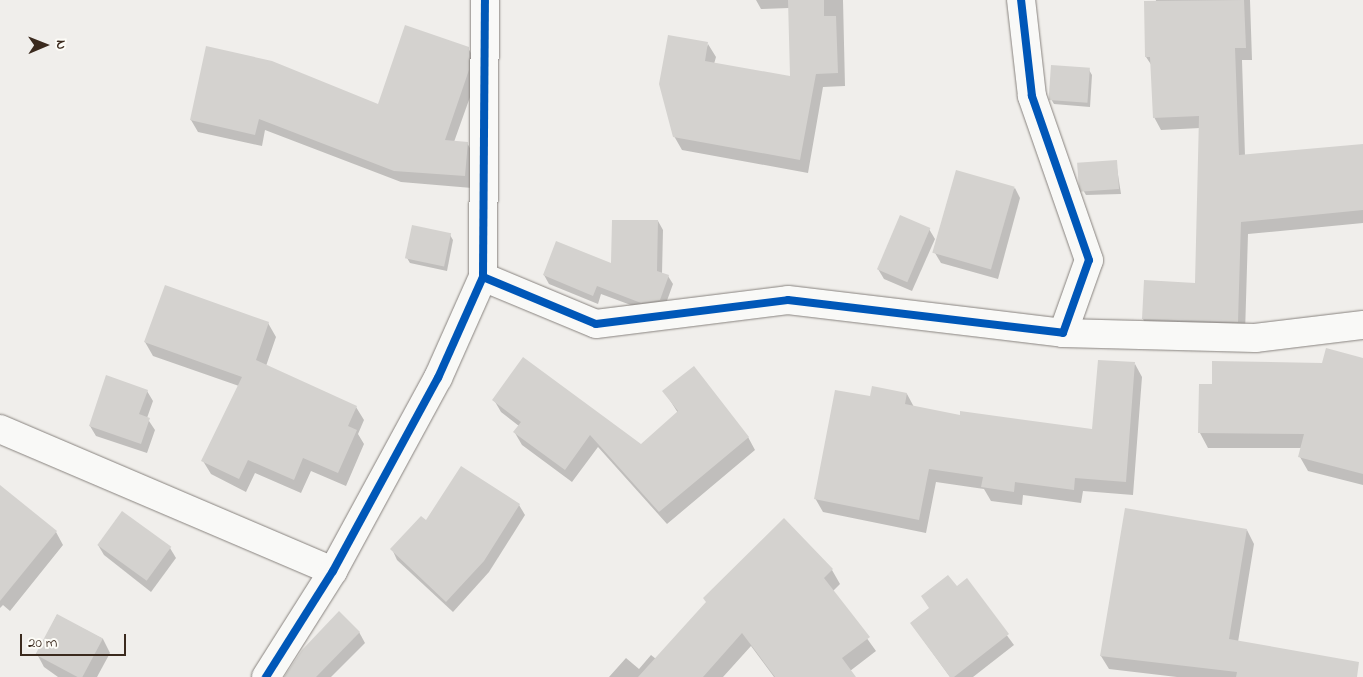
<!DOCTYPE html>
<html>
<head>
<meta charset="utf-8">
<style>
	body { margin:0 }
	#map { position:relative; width:1363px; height:677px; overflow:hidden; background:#f0eeeb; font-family:"Indie Flower",sans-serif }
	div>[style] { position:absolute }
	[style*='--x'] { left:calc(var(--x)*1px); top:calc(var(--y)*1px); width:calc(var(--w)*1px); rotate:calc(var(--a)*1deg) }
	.shadow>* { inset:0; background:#0003 }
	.building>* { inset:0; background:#d4d2cf; transform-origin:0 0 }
	.roads { filter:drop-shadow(0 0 1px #88837f) drop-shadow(0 0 1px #88837f) }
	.minor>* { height:28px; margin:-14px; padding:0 14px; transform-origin:14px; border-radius:14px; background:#f9f9f7 }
	.cycleway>* { height:8px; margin:-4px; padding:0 4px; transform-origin:4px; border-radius:4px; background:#0057b8 }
	span { translate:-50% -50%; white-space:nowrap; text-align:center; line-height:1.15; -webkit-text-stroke:4px #fdfcf7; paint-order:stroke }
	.north { position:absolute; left:20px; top:20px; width:50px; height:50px; -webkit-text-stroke:4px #fdfcf7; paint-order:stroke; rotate:89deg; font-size:14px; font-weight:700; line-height:20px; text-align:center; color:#3b2a1e }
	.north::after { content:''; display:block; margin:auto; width:18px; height:22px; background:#3b2a1e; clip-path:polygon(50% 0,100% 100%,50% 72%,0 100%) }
	.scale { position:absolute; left:20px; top:634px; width:106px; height:22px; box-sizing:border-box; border:2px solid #3b2a1e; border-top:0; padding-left:6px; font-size:15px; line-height:18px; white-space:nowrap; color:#3b2a1e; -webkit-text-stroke:4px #fdfcf7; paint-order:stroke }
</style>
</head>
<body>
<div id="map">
	<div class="shadow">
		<div style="clip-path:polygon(756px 0,843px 0,845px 86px,823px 87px,808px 173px,682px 150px,674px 136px,708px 44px,716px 57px,714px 64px,791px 77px,789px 8px,761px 9px)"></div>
		<div style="clip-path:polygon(1156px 0,1250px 0,1252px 60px,1242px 60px,1245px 156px,1363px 145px,1363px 223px,1248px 234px,1245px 334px,1150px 331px,1143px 319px,1145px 281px,1196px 284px,1200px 128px,1161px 130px,1154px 117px,1152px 66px,1146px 57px)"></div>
		<div style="clip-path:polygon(207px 48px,379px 106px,468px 48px,475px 60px,475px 83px,454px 142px,467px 143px,474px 155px,472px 188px,401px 182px,265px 130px,262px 146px,198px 132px,191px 120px)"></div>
		<div style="clip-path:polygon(1089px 70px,1092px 75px,1090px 107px,1054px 104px,1051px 99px)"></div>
		<div style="clip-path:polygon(1116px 162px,1121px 194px,1086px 195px,1083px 190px)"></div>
		<div style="clip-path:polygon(1015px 188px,1020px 198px,998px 279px,941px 263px,935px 253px)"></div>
		<div style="clip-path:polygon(658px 221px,663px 230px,662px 274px,668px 276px,673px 284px,664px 309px,647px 311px,601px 294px,598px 304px,549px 284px,544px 275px,612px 264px)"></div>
		<div style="clip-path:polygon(929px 229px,935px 239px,912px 291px,884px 279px,878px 269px)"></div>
		<div style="clip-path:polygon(450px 235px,453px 240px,447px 271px,410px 263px,407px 258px)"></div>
		<div style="clip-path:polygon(268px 323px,276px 337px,266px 366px,356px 407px,364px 420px,358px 434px,364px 444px,346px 486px,311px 471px,301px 493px,255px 473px,246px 492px,211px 474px,203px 461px,239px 386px,153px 356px,145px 342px)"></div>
		<div style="clip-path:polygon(1363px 359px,1363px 485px,1308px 471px,1300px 457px,1302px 448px,1208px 448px,1200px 433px,1213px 385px)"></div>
		<div style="clip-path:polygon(1135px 364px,1142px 377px,1133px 495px,1083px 491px,1081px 503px,1023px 495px,1022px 505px,991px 501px,984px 489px,936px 482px,926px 533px,823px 512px,815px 498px,871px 398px,907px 394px,914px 407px,961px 416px,1093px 431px)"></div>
		<div style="clip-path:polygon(147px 391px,153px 401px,147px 418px,155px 430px,147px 453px,96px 436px,90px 426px)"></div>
		<div style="clip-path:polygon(664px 391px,748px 437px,755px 450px,667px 524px,598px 447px,572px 482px,522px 445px,515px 433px,519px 426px,501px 412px,494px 400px,641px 446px,678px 413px)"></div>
		<div style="clip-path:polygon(0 486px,56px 532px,63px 545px,10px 611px,3px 605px,0 608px)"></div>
		<div style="clip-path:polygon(519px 505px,525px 515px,489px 572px,453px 612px,397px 560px,392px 549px,426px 522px)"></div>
		<div style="clip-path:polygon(784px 520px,832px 570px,840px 584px,833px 591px,876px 651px,850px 671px,855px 677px,774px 677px,751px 646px,723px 677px,609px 677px,626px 658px,639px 669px,651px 655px,656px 659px)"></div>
		<div style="clip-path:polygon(1247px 530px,1254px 544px,1238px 642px,1338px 677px,1177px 677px,1109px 669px,1101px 656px)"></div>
		<div style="clip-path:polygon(98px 545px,170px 548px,176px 558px,151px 592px,104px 555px)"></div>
		<div style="clip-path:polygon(966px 580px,1014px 645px,973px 677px,950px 677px,911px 623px)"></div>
		<div style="clip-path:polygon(57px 615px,103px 639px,110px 653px,97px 677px,58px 677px,44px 667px,37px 654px)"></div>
		<div style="clip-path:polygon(359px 632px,365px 643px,331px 677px,286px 677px)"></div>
	</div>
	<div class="building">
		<div style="clip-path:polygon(788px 0,824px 0,824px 16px,836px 16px,838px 73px,816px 74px,800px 160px,673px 137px,659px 84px,668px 35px,708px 42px,705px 61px,790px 76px)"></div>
		<div style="clip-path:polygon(1244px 0,1246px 48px,1235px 48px,1239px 155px,1363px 144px,1363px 210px,1241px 222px,1238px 322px,1142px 319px,1144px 280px,1195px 283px,1199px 116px,1153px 118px,1150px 57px,1145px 57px,1144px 1px)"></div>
		<div style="clip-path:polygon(405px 25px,469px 47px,469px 70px,445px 140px,468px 142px,465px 176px,394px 171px,259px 119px,255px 135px,190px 120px,206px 46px,272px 61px,378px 104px)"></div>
		<div style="left:1051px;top:65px;width:39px;height:35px;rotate:4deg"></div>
		<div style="left:1117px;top:160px;width:29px;height:40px;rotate:86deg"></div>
		<div style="left:956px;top:170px;width:61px;height:86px;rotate:16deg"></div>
		<div style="left:900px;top:215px;width:33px;height:59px;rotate:23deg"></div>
		<div style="clip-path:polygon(612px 220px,658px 220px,657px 271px,669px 275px,660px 300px,641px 303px,597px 286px,593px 296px,543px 275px,556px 241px,611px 263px)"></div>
		<div style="left:412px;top:225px;width:40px;height:34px;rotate:12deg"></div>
		<div style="clip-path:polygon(165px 285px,269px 322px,256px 360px,357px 406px,348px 426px,357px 430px,338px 473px,303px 458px,294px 480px,248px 460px,239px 479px,201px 461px,242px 377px,144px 342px)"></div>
		<div style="clip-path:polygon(1326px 348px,1363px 358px,1363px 474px,1298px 457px,1304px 434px,1198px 433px,1199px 384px,1212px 384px,1212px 361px,1322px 363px)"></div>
		<div style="clip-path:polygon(523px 357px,641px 444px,678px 411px,662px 391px,694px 366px,749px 437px,659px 512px,590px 435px,565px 470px,513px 432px,521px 422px,492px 400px)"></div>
		<div style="clip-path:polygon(1098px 360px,1135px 362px,1126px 482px,1075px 478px,1074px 490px,1015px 482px,1014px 492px,981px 487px,983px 477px,929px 469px,919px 520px,814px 499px,835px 390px,870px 396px,872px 386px,907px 393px,905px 404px,960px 415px,960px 411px,1092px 429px)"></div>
		<div style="clip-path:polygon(106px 375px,148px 390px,139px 414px,150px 418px,141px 444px,89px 426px)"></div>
		<div style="clip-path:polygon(461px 466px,520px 504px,484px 561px,446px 602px,390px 549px,421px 516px,426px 520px)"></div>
		<div style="clip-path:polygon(0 485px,57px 531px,0 601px)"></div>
		<div style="clip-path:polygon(1125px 508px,1247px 529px,1229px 639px,1359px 662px,1357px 677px,1236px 677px,1237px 672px,1100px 656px)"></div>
		<div style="left:122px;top:511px;width:61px;height:42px;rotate:36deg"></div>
		<div style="clip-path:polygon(784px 518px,833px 569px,824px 578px,870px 637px,842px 658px,856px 677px,775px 677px,742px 633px,703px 677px,638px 677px,706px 602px,703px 598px)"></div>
		<div style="clip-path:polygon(948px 575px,957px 586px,967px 578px,1009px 634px,954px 677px,950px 677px,910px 623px,929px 608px,921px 596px)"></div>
		<div style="clip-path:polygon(339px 611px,360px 632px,316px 677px,284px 677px,302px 650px)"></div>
		<div style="left:57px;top:614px;width:52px;height:46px;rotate:28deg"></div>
	</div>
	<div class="roads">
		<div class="minor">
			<div style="--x:483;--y:277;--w:122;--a:22.6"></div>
			<div style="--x:596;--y:324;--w:193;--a:-7.1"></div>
			<div style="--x:788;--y:300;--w:277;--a:6.8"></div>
			<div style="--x:1063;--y:333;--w:77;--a:-70.4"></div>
			<div style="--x:1089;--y:260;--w:174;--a:-109.2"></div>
			<div style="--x:1032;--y:96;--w:97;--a:-96.5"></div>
			<div style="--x:1063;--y:333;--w:192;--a:1.5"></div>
			<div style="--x:1255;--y:338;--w:109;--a:-6.9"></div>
			<div style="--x:0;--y:429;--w:362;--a:23.1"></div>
			<div style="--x:266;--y:677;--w:125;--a:-57.7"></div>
			<div style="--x:333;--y:571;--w:220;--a:-61.5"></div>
			<div style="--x:438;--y:378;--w:111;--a:-66"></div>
			<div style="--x:483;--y:277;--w:277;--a:-89.6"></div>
		</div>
	</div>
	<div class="cycleway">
		<div style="--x:483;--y:277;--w:122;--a:22.6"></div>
		<div style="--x:596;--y:324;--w:193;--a:-7.1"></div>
		<div style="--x:788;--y:300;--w:277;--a:6.8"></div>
		<div style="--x:1063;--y:333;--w:77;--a:-70.4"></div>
		<div style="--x:1089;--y:260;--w:174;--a:-109.2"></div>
		<div style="--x:1032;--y:96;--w:97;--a:-96.5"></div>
		<div style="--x:266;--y:677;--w:125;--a:-57.7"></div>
		<div style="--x:333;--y:571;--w:220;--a:-61.5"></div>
		<div style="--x:438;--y:378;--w:111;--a:-66"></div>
		<div style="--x:483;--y:277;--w:277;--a:-89.6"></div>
	</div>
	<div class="north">N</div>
	<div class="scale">20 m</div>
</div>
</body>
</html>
